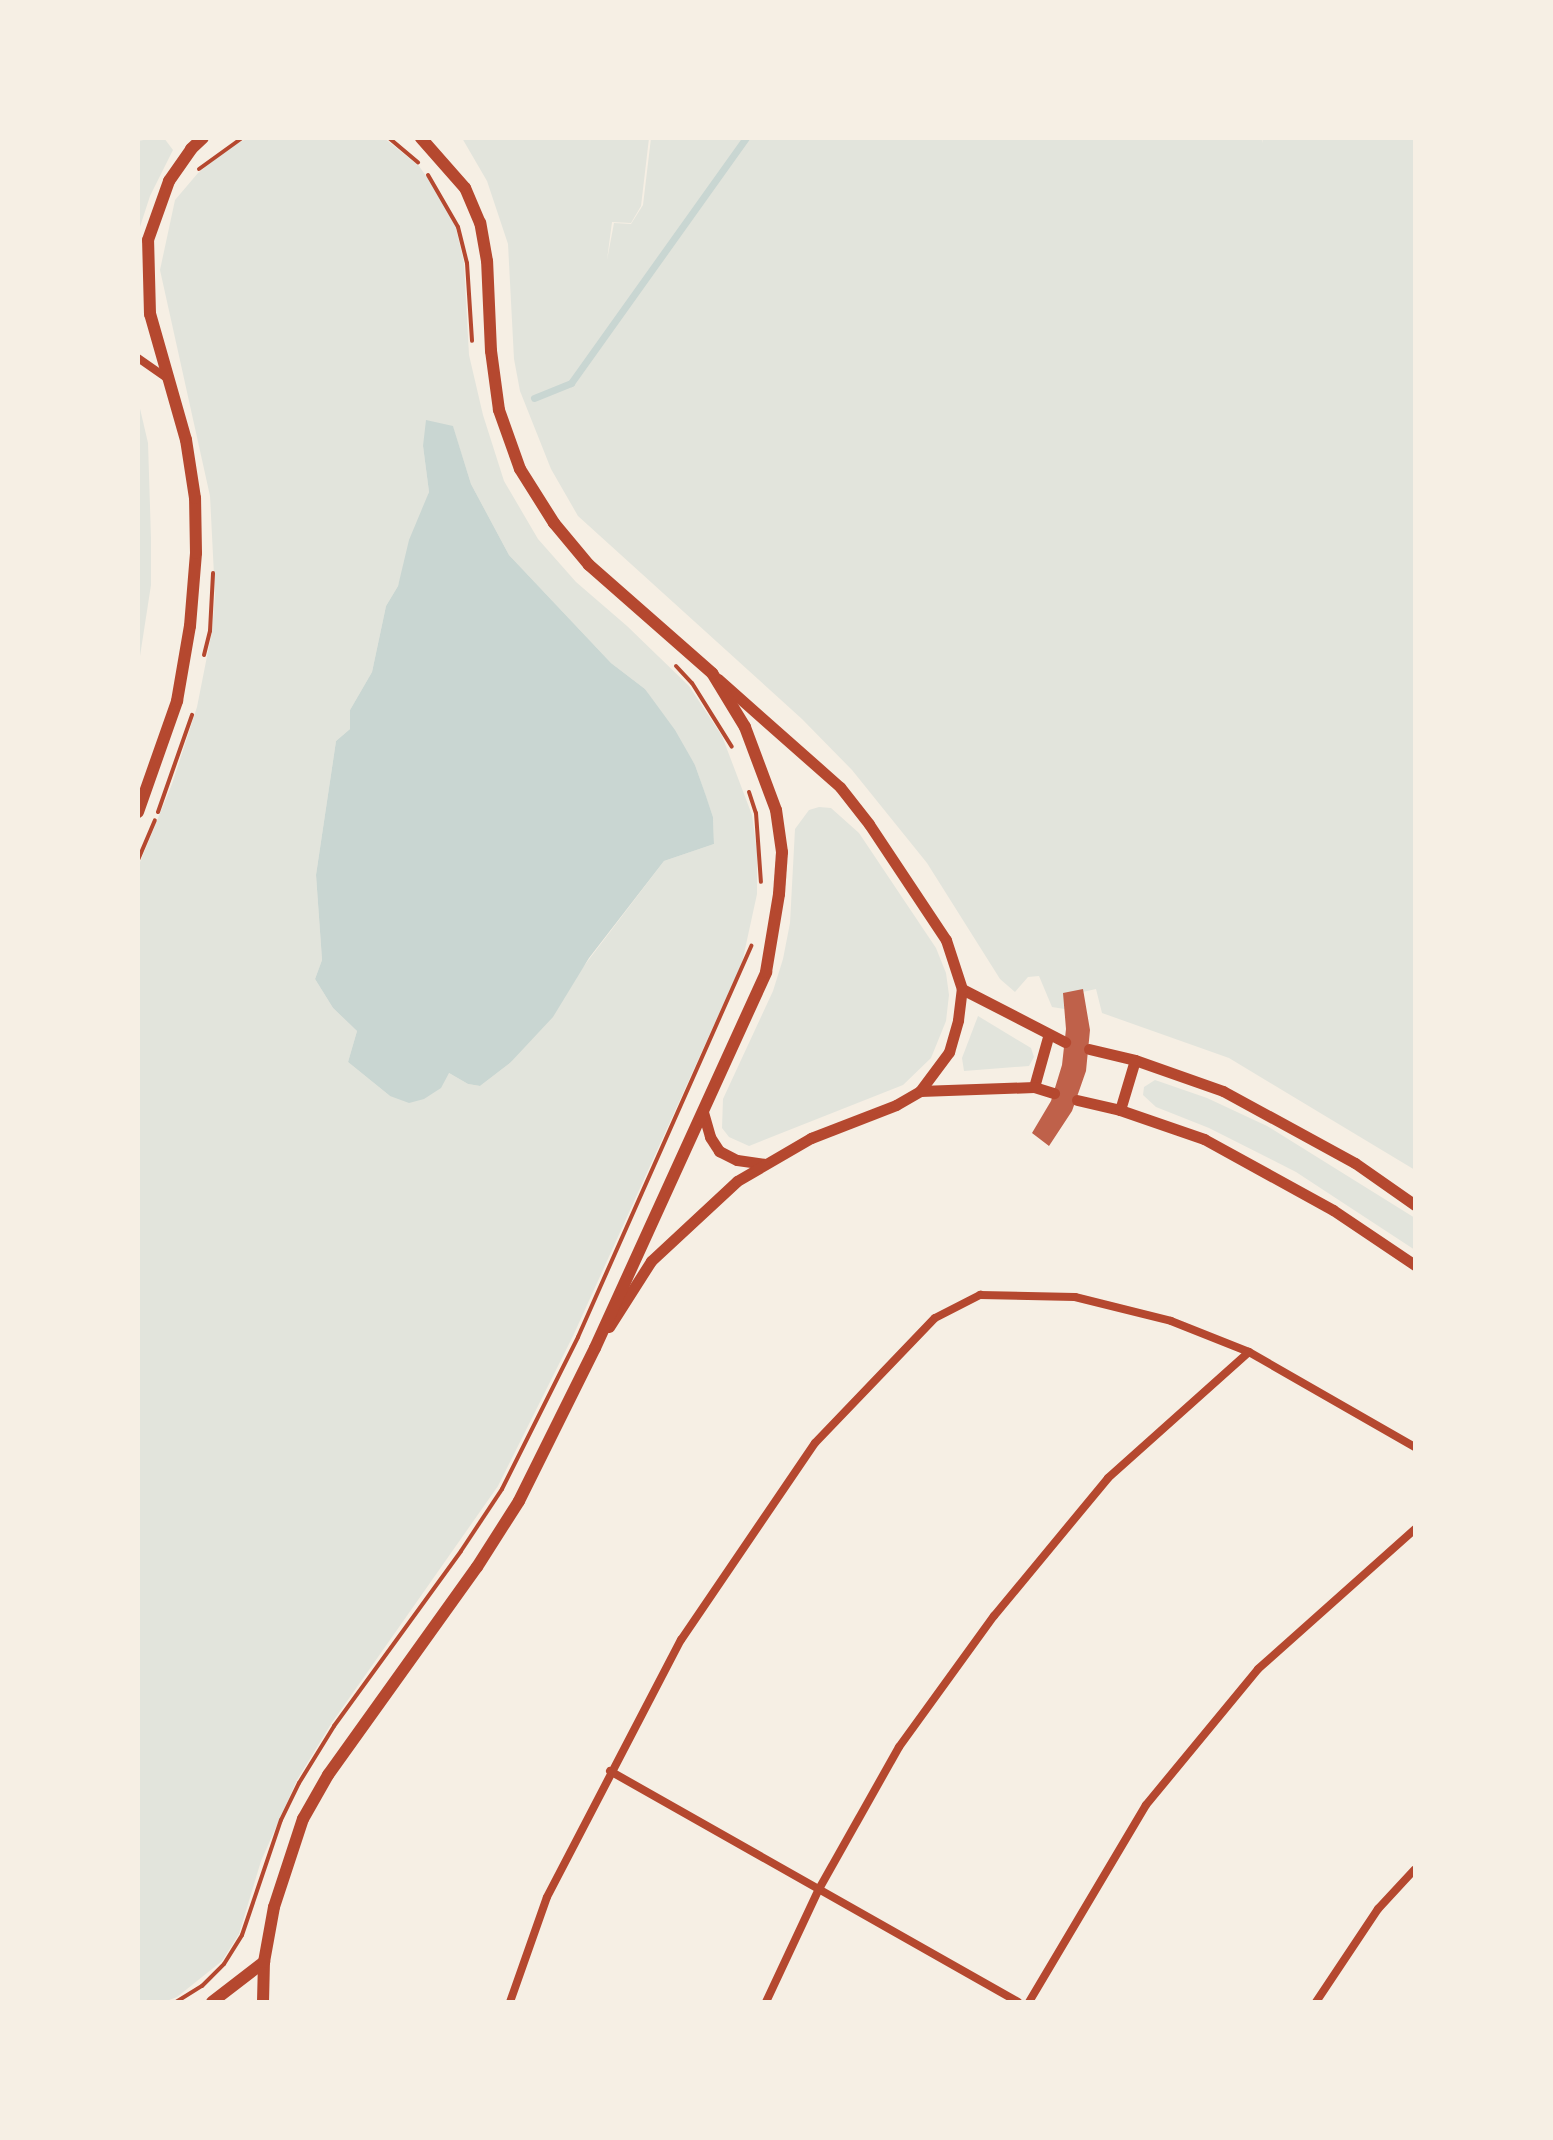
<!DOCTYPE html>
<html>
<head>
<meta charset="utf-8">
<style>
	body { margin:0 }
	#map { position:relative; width:1553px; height:2140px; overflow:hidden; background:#f6efe4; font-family:Inter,sans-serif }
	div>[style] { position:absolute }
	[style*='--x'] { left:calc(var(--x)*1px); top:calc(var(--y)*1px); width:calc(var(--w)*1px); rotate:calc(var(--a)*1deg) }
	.green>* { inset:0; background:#e2e4dc }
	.water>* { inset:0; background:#c9d6d2 }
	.stream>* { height:7px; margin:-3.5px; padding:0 3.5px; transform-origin:3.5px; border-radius:3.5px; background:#c9d6d2 }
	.building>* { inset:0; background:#bf614a }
	.path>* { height:4px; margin:-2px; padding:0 2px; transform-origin:2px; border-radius:2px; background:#b5482f }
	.minor>* { height:8px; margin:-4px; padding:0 4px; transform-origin:4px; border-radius:4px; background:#b5482f }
	.tertiary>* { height:11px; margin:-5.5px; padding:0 5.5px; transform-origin:5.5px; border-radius:5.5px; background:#b5482f }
	.secondary>* { height:12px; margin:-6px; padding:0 6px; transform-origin:6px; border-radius:6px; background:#b5482f }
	span { translate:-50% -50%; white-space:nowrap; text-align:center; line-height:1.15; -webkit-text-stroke:6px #f6efe4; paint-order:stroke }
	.frame { position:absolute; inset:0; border:140px solid #f6efe4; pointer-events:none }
</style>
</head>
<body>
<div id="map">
	<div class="green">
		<div style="clip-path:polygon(154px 138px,164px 138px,173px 150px,150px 196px,138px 233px,138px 141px)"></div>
		<div style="clip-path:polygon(evenodd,249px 138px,384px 138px,419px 166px,440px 196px,456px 228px,464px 263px,469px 355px,483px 415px,504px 481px,538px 539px,576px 582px,627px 626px,689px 686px,722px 736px,752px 815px,757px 852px,757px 894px,742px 963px,573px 1336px,498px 1486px,331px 1724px,297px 1780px,261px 1861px,239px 1934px,222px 1961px,177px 1997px,164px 2002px,138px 2002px,138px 867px,172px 784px,197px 707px,212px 631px,215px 595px,210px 496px,160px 270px,175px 200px,198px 173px,231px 146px,249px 138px,453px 427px,471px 484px,509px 555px,611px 663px,645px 689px,695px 765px,713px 817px,714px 844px,664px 861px,510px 1063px,493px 1076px,480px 1086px,468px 1084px,449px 1073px,390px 1096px,348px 1062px,357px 1031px,333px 1008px,315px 979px,322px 960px,316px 875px,336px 741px,350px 729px,350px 710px,372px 672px,386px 606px,398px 586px,429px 492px,423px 446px,453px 427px)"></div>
		<div style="clip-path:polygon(462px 138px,649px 138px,641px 206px,631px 223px,612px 222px,607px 260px,614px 223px,631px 224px,643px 205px,651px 138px,1261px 138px,1263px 143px,1262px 138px,1415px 138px,1415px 1170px,1229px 1058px,1102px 1013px,1096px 989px,1069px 995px,1071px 1010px,1052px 1007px,1039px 976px,1028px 977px,1015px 992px,1000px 979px,927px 863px,852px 770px,802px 719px,578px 516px,551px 469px,520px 391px,514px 359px,508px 244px,487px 181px)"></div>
		<div style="clip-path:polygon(138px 400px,148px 443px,151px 538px,151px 585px,138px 669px)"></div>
		<div style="clip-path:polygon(819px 807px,831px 808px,859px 833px,936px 948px,946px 973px,949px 995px,946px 1021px,931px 1058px,903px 1085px,749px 1146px,729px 1137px,722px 1128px,723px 1099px,773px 991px,783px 959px,790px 923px,795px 829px,809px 810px)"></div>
		<div style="clip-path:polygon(978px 1016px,1031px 1048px,1034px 1057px,1029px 1066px,964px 1071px,962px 1058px)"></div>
		<div style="clip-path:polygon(1155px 1080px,1207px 1098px,1267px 1126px,1415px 1218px,1415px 1250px,1296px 1172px,1209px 1128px,1156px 1107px,1143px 1095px,1144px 1087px)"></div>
	</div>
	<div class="water">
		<div style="clip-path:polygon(426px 420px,453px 426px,471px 484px,509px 555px,611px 663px,645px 689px,675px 730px,695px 765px,706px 796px,713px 817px,714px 844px,664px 861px,589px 958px,553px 1017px,510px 1063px,480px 1086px,468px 1084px,449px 1073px,441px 1088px,424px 1099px,409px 1103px,390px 1096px,348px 1062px,357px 1031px,333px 1008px,315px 979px,322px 960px,316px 875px,336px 741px,350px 729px,350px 710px,372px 672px,386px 606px,398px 586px,409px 540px,429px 492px,423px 446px)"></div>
	</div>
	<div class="stream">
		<div style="--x:534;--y:398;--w:40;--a:-22"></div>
		<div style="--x:571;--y:383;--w:301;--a:-54.5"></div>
	</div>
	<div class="building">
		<div style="clip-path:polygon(1083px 989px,1090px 1030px,1086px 1071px,1072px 1111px,1049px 1146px,1032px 1133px,1051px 1101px,1062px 1065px,1066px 1029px,1063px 993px)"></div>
	</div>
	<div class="path">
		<div style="--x:389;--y:138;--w:38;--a:40"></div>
		<div style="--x:199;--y:169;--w:53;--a:-35.8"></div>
		<div style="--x:428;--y:175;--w:60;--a:60"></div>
		<div style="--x:458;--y:227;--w:37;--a:76"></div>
		<div style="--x:467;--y:263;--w:78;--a:86.3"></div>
		<div style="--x:204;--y:655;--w:25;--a:-76"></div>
		<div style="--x:210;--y:631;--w:58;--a:-87"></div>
		<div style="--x:676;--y:666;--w:23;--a:47"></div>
		<div style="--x:692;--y:683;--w:75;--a:58"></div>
		<div style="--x:749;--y:792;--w:22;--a:72"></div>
		<div style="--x:756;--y:813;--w:69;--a:85.9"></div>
		<div style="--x:158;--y:812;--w:103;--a:-70.7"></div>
		<div style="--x:138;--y:860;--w:43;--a:-67"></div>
		<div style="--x:176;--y:2002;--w:31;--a:-32"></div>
		<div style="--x:202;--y:1986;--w:31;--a:-45"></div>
		<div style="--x:224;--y:1964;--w:34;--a:-58"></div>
		<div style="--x:242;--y:1935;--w:121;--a:-71.3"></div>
		<div style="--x:281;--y:1820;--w:41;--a:-64.1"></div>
		<div style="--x:299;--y:1783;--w:67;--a:-58.4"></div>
		<div style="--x:334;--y:1726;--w:216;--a:-54"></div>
		<div style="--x:461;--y:1551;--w:74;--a:-56.5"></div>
		<div style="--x:502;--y:1489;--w:170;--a:-63.4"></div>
		<div style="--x:578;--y:1337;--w:428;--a:-66.1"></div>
	</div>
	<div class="minor">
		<div style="--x:138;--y:358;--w:35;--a:35"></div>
		<div style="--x:610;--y:1771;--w:469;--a:29.5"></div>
		<div style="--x:510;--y:2002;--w:111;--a:-70.6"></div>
		<div style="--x:547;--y:1897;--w:290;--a:-62.5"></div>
		<div style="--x:681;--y:1640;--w:238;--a:-55.8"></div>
		<div style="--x:815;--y:1443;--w:173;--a:-46.2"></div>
		<div style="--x:935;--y:1318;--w:51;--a:-27.1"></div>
		<div style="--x:980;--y:1295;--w:95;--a:1.2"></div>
		<div style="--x:1075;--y:1297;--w:99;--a:14"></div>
		<div style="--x:1171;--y:1321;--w:84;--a:21.7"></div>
		<div style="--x:1249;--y:1352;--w:191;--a:29.8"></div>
		<div style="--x:766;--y:2002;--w:125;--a:-64.9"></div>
		<div style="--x:819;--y:1889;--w:163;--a:-60.6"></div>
		<div style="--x:899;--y:1747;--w:162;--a:-54.1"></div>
		<div style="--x:994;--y:1616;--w:179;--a:-50.4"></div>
		<div style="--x:1108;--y:1478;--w:189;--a:-41.8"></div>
		<div style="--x:1029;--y:2002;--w:229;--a:-59.3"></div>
		<div style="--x:1146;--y:1805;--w:176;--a:-50.5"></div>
		<div style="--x:1258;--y:1669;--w:210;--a:-41.7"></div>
		<div style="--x:1316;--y:2002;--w:112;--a:-56.3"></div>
		<div style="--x:1378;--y:1909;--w:54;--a:-47.2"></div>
	</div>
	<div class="tertiary">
		<div style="--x:962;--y:989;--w:116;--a:27.2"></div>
		<div style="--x:1089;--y:1049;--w:47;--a:13.4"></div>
		<div style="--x:1135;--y:1060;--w:93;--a:19.4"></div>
		<div style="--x:1223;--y:1091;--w:150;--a:28.6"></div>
		<div style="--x:1355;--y:1163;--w:73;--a:35"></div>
		<div style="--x:1034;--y:1087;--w:52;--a:-74.4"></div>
		<div style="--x:920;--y:1091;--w:114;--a:-2"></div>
		<div style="--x:1034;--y:1087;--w:21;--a:17"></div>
		<div style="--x:1077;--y:1100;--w:44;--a:13.1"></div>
		<div style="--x:1120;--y:1110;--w:89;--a:19"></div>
		<div style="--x:1204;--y:1139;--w:147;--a:28.8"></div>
		<div style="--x:1333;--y:1210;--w:99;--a:33.9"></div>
		<div style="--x:1120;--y:1110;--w:52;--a:-73.3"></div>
		<div style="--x:703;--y:1112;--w:26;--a:74"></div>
		<div style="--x:710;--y:1137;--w:17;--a:57"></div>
		<div style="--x:719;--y:1151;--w:20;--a:27"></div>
		<div style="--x:737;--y:1160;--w:27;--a:8"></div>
		<div style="--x:609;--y:1327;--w:78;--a:-57.5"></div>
		<div style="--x:651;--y:1261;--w:117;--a:-42.9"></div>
		<div style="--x:737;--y:1181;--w:86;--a:-30.2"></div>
		<div style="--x:811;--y:1138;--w:91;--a:-21.2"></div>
		<div style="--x:896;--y:1105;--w:28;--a:-30"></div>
		<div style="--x:920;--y:1091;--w:49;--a:-53.4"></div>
		<div style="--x:949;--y:1052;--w:33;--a:-74"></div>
		<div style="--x:958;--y:1020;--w:31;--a:-83"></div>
		<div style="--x:962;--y:989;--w:52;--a:-108.1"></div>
		<div style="--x:946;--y:940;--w:139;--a:-123.6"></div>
		<div style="--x:869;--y:824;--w:47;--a:-128.1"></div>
		<div style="--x:840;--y:787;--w:163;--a:-138.5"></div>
	</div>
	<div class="secondary">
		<div style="--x:138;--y:812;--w:118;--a:-70.6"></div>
		<div style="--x:177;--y:701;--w:76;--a:-80.2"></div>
		<div style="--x:190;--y:626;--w:73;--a:-85.3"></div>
		<div style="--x:196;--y:553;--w:55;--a:-91"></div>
		<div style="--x:195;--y:498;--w:59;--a:-98.8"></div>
		<div style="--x:186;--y:440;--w:131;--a:-105.9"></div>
		<div style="--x:150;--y:314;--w:74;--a:-91.5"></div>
		<div style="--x:148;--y:240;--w:63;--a:-70.4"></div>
		<div style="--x:169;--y:181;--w:39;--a:-55"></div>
		<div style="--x:191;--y:149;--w:16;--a:-43"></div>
		<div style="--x:212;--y:2002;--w:66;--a:-37.6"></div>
		<div style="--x:263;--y:2002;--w:40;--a:-88.6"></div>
		<div style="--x:264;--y:1962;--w:56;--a:-79.7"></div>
		<div style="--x:274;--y:1907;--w:93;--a:-71.8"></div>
		<div style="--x:303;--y:1819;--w:51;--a:-60.4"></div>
		<div style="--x:328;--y:1775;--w:256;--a:-54.4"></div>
		<div style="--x:477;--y:1567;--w:78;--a:-57.5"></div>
		<div style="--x:519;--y:1501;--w:171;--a:-63.6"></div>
		<div style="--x:595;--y:1348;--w:413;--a:-65.5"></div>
		<div style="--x:766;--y:972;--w:79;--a:-80.5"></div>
		<div style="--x:779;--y:894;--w:42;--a:-85.9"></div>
		<div style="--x:782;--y:852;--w:42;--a:-98.1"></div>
		<div style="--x:776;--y:810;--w:89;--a:-110.5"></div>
		<div style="--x:745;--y:727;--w:63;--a:-121.4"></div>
		<div style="--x:712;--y:673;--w:164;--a:-138.7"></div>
		<div style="--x:589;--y:565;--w:55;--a:-129.8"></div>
		<div style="--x:554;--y:523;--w:64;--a:-122.2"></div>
		<div style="--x:520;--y:469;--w:63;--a:-109.6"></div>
		<div style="--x:499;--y:410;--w:60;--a:-97.7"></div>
		<div style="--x:491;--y:351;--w:90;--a:-92.5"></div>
		<div style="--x:487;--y:261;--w:39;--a:-100"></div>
		<div style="--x:480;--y:223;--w:38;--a:-113"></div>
		<div style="--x:465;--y:188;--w:67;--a:-131.3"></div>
	</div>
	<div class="frame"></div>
</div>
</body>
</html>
